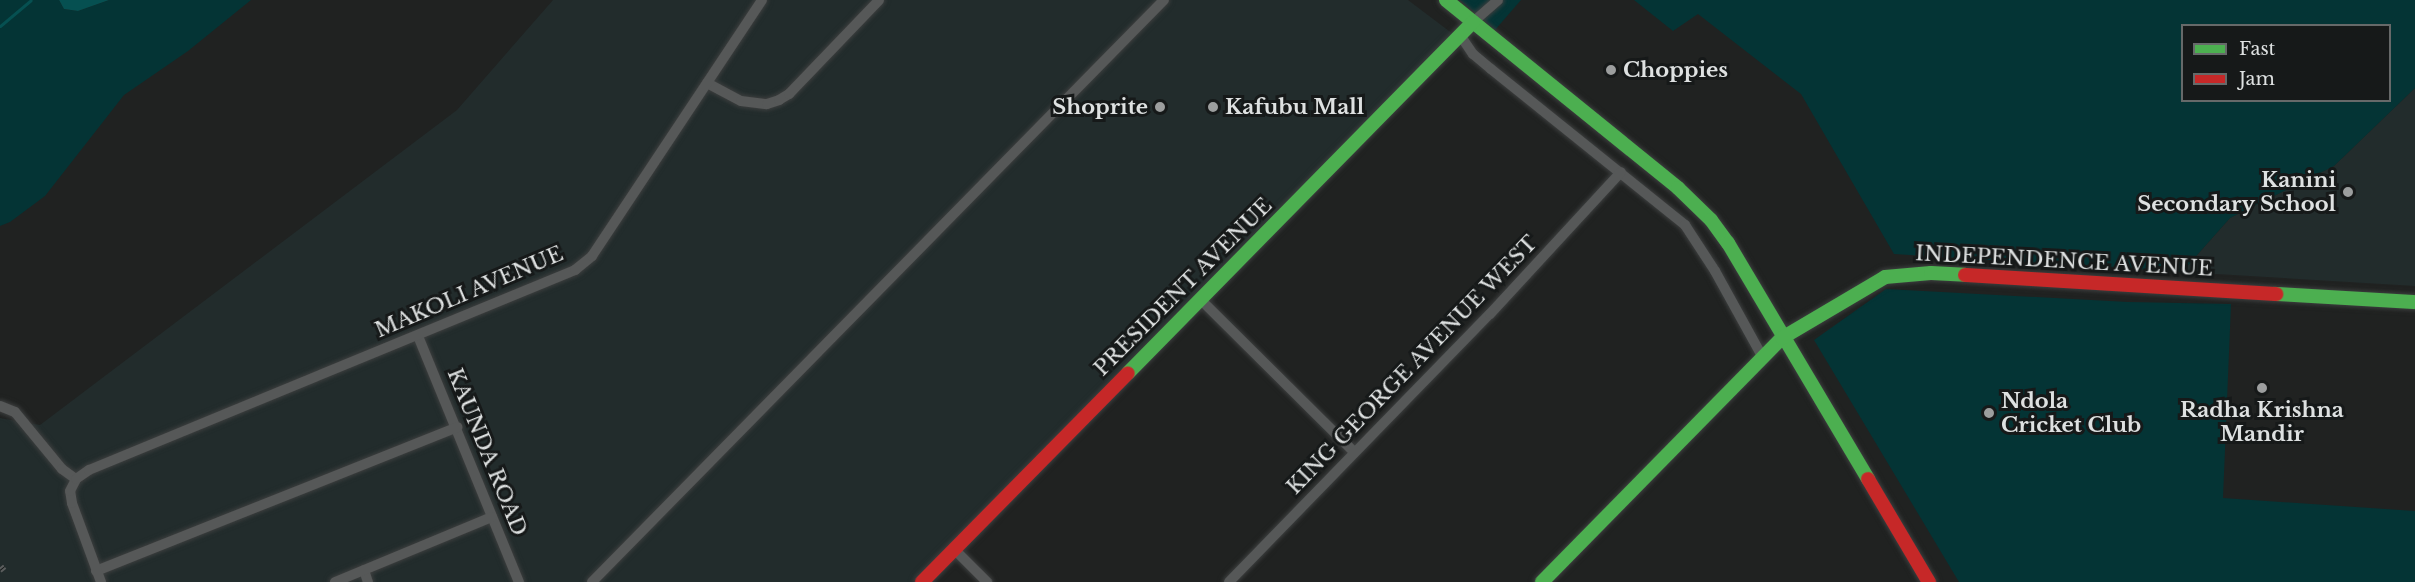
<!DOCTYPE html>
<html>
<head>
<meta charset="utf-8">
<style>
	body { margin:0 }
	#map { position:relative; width:2415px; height:582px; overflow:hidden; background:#202221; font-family:"Libre Baskerville",serif }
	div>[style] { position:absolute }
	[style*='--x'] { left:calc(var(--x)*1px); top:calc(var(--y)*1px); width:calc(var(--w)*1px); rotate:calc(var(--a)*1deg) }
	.built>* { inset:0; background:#222c2c }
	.green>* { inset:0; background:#043435 }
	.water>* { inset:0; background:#065051 }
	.stream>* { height:3px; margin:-1.5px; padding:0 1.5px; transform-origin:1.5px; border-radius:1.5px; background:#065051 }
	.roads { filter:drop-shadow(0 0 2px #3c3e3e) drop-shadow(0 0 2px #3c3e3e) }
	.street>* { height:10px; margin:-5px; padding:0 5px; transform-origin:5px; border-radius:5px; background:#565858 }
	.fast>* { height:14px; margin:-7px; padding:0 7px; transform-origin:7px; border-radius:7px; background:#4caf50 }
	.jam>* { height:14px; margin:-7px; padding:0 7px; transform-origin:7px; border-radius:7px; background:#c62828 }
	.rail>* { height:5px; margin-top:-2.5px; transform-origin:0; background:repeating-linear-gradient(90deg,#161919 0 9px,#5c5e5e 0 18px); box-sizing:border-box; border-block:2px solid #5c5e5e }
	.dots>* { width:16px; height:16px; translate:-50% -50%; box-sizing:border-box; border:3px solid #161919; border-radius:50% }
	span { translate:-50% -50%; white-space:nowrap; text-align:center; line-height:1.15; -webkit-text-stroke:6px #161919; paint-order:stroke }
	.poi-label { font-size:21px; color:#dee1e1; font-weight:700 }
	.left { translate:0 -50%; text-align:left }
	.right { translate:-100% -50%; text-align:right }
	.street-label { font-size:21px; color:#dee1e1 }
	.legend { position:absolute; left:2181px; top:24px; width:210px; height:78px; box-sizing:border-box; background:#161919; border:2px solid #666969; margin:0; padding:8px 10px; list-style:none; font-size:18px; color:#dee1e1 }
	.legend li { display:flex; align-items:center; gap:12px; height:30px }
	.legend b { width:30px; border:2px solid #666969 }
</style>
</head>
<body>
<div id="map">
	<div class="built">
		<div style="clip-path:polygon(553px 0,1408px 0,1453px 34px,913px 582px,0 582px,0 418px,40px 425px,457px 110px)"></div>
		<div style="clip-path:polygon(2415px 88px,2415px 286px,2182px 272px,2230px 218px,2334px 166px)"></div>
	</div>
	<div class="green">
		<div style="clip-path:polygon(0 0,59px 0,64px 9px,78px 11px,109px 0,251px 0,188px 51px,124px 95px,45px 196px,10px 222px,0 226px)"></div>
		<div style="clip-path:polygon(1460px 0,1521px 0,1495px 30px)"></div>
		<div style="clip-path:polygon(evenodd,1634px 0,2415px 0,2415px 88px,2334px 166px,2230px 218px,2182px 272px,1894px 254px,1801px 94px,1698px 14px,1673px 31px,1634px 0,2182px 26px,2390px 26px,2390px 100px,2182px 100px,2182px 26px)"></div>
		<div style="clip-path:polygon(1886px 289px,2128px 302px,2231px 304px,2223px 498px,2415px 511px,2415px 582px,1959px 582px,1814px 340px)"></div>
	</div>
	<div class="water">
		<div style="clip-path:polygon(59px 0,109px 0,78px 11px,64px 9px)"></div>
	</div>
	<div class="stream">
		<div style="--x:0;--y:26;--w:40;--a:-40"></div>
	</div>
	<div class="roads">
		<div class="street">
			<div style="--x:1473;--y:22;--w:33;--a:-41"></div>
			<div style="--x:1460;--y:35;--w:23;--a:56"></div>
			<div style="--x:1473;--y:54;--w:23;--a:40"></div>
			<div style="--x:1491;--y:69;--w:249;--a:38.8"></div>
			<div style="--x:1685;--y:225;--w:55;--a:56.9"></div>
			<div style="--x:1715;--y:271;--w:97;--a:61.1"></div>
			<div style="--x:707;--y:83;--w:38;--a:28"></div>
			<div style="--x:741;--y:101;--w:26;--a:7"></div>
			<div style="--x:767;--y:104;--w:13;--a:-18"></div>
			<div style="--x:779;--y:100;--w:12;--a:-31"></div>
			<div style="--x:789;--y:94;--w:130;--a:-46.2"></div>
			<div style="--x:1200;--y:299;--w:217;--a:44.8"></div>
			<div style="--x:418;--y:336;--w:266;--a:67.7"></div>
			<div style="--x:0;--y:406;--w:16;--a:22"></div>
			<div style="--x:15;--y:412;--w:74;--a:50.5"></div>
			<div style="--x:62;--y:469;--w:17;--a:36"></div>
			<div style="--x:954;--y:549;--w:47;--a:45"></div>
			<div style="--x:364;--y:570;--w:13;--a:72"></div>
			<div style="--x:96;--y:571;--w:389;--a:-21.7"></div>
			<div style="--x:101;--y:582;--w:84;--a:-110.2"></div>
			<div style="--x:72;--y:503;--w:12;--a:-99"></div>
			<div style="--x:70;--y:491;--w:13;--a:-63"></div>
			<div style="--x:76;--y:479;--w:16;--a:-35"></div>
			<div style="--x:89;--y:470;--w:526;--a:-22.37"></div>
			<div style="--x:575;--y:270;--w:22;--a:-39"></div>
			<div style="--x:592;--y:256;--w:307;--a:-56.4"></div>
			<div style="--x:335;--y:582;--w:170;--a:-22.5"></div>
			<div style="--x:592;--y:582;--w:816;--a:-45.5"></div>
			<div style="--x:1229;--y:582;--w:374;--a:-45.8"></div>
			<div style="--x:1490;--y:314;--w:193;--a:-47.3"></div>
		</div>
		<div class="fast">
			<div style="--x:1446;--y:0;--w:299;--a:39"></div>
			<div style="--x:1678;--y:188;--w:46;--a:44.1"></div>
			<div style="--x:1711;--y:220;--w:29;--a:54"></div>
			<div style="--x:1728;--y:243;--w:274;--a:59.3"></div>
			<div style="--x:2276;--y:294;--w:139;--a:3.3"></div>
			<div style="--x:1128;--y:373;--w:492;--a:-45.5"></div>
			<div style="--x:1542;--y:582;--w:342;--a:-45.5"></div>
			<div style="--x:1782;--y:338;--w:120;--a:-30.6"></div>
			<div style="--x:1885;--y:277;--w:46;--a:-5"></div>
			<div style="--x:1931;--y:273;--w:34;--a:3"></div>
		</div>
		<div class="jam">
			<div style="--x:1965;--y:275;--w:312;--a:3.5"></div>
			<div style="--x:1868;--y:479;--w:120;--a:59.4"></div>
			<div style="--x:922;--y:582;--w:293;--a:-45.4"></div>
		</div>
	</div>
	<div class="rail">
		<div style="--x:0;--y:570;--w:6;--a:-39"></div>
	</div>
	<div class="dots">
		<div style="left:1611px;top:70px;background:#9c9e9e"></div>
		<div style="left:1160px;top:107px;background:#9c9e9e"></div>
		<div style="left:1213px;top:107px;background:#9c9e9e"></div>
		<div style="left:2348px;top:192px;background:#9c9e9e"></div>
		<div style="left:2262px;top:388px;background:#9c9e9e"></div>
		<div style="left:1989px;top:413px;background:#9c9e9e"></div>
	</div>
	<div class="poi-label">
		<span class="left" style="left:1623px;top:70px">Choppies</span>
		<span class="right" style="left:1148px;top:107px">Shoprite</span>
		<span class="left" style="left:1225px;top:107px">Kafubu Mall</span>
		<span class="right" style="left:2336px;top:192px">Kanini<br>Secondary School</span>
		<span class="left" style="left:2001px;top:413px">Ndola<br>Cricket Club</span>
		<span style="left:2262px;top:422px">Radha Krishna<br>Mandir</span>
	</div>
	<div class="street-label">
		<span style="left:2064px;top:261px;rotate:3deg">INDEPENDENCE AVENUE</span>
		<span style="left:1183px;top:287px;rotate:-45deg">PRESIDENT AVENUE</span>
		<span style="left:469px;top:292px;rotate:-23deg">MAKOLI AVENUE</span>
		<span style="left:1412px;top:365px;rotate:-46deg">KING GEORGE AVENUE WEST</span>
		<span style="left:487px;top:452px;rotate:68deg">KAUNDA ROAD</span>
	</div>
	<ul class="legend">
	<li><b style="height:8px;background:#4caf50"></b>Fast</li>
	<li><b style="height:8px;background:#c62828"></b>Jam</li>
	</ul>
</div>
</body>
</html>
